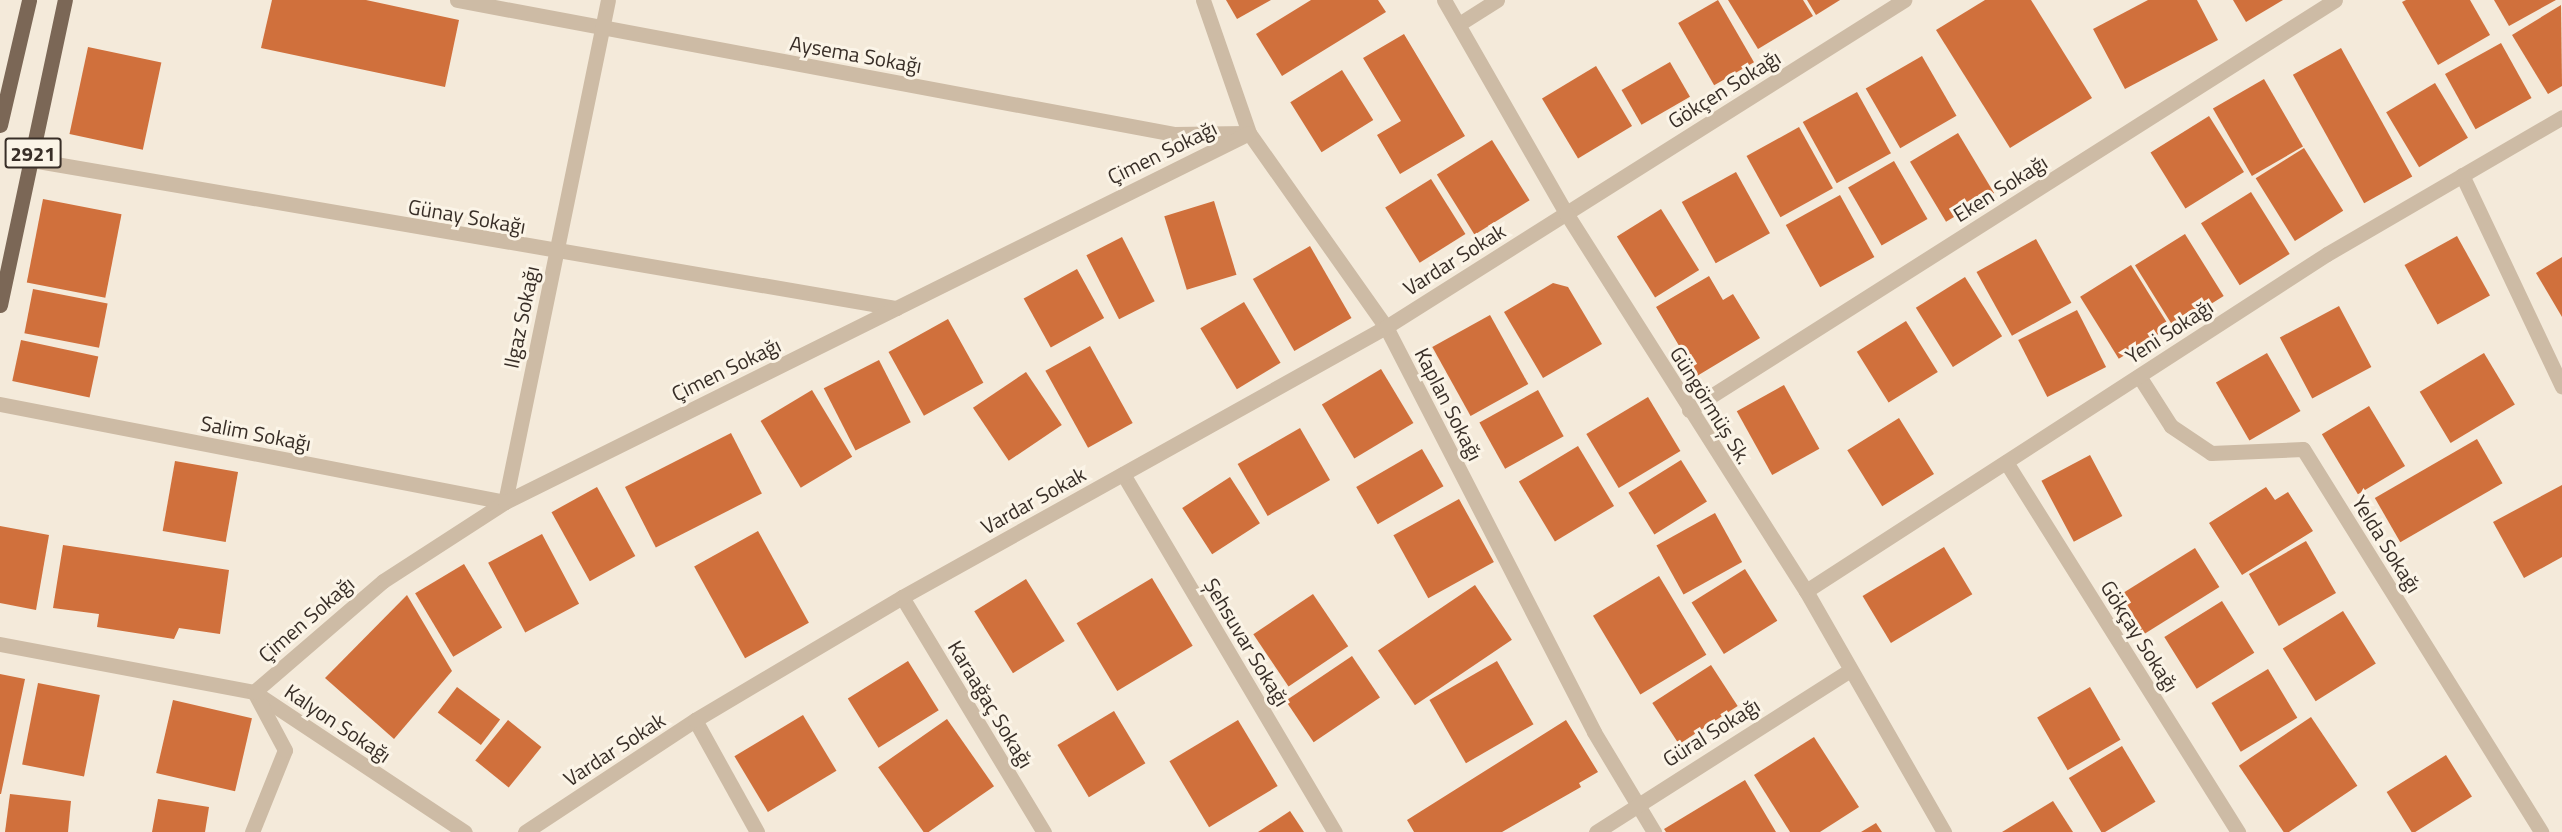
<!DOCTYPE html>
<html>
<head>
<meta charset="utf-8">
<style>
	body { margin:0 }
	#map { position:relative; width:2562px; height:832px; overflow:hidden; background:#f4eada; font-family:"Titillium Web",sans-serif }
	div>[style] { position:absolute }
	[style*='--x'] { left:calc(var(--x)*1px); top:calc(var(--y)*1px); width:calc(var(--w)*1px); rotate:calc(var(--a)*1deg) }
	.building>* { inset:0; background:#d0703c; transform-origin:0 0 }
	.minor>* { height:15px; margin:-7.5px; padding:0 7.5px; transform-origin:7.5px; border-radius:7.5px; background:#cdbba5 }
	.tertiary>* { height:15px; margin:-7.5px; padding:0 7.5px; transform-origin:7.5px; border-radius:7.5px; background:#cdbba5 }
	.primary>* { height:15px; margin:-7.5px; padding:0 7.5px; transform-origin:7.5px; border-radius:7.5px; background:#7b6756 }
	span { translate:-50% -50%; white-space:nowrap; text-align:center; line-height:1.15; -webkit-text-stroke:6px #fbf4e7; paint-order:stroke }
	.shield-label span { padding:2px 4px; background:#fbf4e7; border:2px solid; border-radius:4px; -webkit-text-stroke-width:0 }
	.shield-label { font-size:20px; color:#382e27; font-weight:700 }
	.street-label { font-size:21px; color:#382e27 }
</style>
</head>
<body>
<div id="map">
	<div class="building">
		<div style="clip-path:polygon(272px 0,366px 0,459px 20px,445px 87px,261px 48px)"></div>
		<div style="clip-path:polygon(1226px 0,1271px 0,1237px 19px)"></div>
		<div style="clip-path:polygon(1311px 0,1378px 0,1386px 12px,1282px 76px,1256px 34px)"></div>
		<div style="left:1718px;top:0;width:72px;height:46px;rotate:60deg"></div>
		<div style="clip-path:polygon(1728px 0,1803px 0,1813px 16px,1758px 49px)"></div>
		<div style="clip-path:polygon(1807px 0,1840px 0,1816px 15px)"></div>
		<div style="clip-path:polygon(1985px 0,2031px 0,2092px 98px,2010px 148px,1936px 30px)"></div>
		<div style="clip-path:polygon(2148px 0,2197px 0,2218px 40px,2125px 89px,2093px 29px)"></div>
		<div style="clip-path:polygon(2233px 0,2283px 0,2246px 22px)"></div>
		<div style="clip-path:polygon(2406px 0,2470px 0,2490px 35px,2438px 65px,2402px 2px)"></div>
		<div style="clip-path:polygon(2494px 0,2556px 0,2509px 26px)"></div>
		<div style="clip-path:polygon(2561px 5px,2562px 86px,2548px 94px,2512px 35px)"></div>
		<div style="clip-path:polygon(1404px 34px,1465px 136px,1400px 174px,1377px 135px,1401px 121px,1363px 58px)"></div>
		<div style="left:2501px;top:43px;width:63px;height:64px;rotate:61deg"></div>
		<div style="left:88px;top:47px;width:75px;height:89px;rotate:12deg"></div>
		<div style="left:2341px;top:48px;width:147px;height:55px;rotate:61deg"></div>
		<div style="left:1922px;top:56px;width:69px;height:65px;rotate:60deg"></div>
		<div style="left:1670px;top:62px;width:40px;height:56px;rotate:60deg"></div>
		<div style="left:1596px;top:66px;width:70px;height:63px;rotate:59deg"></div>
		<div style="left:1342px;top:70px;width:59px;height:61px;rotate:58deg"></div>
		<div style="left:2264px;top:79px;width:78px;height:59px;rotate:60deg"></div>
		<div style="left:2435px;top:83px;width:64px;height:57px;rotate:59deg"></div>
		<div style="left:1857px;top:92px;width:70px;height:62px;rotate:61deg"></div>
		<div style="left:2209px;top:116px;width:66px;height:69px;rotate:58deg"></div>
		<div style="left:1799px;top:127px;width:70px;height:60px;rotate:61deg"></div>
		<div style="left:1958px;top:133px;width:70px;height:56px;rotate:59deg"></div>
		<div style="left:1492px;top:140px;width:71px;height:65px;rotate:58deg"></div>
		<div style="left:2304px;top:148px;width:74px;height:57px;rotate:58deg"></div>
		<div style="left:1894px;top:161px;width:67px;height:53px;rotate:60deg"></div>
		<div style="left:1736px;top:172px;width:70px;height:62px;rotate:61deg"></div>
		<div style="left:1431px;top:179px;width:65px;height:54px;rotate:58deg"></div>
		<div style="left:2251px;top:192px;width:73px;height:59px;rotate:58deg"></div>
		<div style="left:1840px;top:195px;width:71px;height:62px;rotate:61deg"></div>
		<div style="left:43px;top:199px;width:80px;height:85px;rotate:11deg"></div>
		<div style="left:1214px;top:201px;width:77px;height:52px;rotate:73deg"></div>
		<div style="left:1661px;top:209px;width:72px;height:52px;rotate:58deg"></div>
		<div style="left:2185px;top:234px;width:73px;height:59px;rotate:58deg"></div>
		<div style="left:2457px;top:236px;width:68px;height:60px;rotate:61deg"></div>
		<div style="left:1122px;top:237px;width:72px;height:40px;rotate:63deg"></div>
		<div style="left:2036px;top:239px;width:73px;height:68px;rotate:61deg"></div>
		<div style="left:1310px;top:246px;width:83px;height:66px;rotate:60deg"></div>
		<div style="clip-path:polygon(2562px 257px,2562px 317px,2536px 273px)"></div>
		<div style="left:2131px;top:265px;width:73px;height:60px;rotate:58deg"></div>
		<div style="left:1077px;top:269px;width:56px;height:61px;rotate:61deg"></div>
		<div style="clip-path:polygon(1709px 276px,1723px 300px,1733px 294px,1760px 338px,1697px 376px,1656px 307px)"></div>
		<div style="left:1965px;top:277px;width:70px;height:58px;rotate:58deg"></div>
		<div style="clip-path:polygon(1553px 283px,1568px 287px,1602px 344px,1543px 378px,1504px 312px)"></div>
		<div style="left:33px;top:289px;width:76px;height:45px;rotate:11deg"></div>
		<div style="left:1244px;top:302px;width:71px;height:51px;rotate:59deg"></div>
		<div style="left:2339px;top:306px;width:69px;height:67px;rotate:62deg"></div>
		<div style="left:2077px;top:310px;width:64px;height:66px;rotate:63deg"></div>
		<div style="left:1490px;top:315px;width:79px;height:66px;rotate:61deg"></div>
		<div style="left:948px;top:319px;width:73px;height:68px;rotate:61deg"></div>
		<div style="left:1906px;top:321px;width:60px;height:58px;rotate:58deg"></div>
		<div style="left:21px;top:340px;width:79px;height:42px;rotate:12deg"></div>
		<div style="left:1090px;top:346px;width:88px;height:51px;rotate:61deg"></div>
		<div style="left:2267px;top:353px;width:67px;height:59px;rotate:60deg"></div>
		<div style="left:2484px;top:353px;width:60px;height:75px;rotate:59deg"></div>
		<div style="left:879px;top:360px;width:70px;height:62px;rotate:63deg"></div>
		<div style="left:1381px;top:369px;width:63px;height:69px;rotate:59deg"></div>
		<div style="left:1026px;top:372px;width:64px;height:64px;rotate:56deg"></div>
		<div style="left:1784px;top:385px;width:73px;height:54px;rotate:61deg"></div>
		<div style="left:812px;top:390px;width:78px;height:60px;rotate:59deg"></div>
		<div style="left:1538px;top:390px;width:53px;height:67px;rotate:61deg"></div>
		<div style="left:1648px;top:397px;width:63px;height:72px;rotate:59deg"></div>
		<div style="left:2369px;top:406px;width:70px;height:55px;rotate:59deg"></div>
		<div style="left:1899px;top:418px;width:66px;height:61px;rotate:58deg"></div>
		<div style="left:1300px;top:428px;width:60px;height:72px;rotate:60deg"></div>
		<div style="left:731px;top:433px;width:68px;height:119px;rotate:63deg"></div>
		<div style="left:2477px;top:439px;width:51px;height:118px;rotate:60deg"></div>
		<div style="left:1578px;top:446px;width:70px;height:69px;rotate:59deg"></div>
		<div style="left:1422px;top:449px;width:43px;height:76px;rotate:60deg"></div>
		<div style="left:2090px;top:455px;width:69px;height:55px;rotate:62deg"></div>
		<div style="left:1681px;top:460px;width:49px;height:62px;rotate:58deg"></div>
		<div style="left:175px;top:461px;width:64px;height:71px;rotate:10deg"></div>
		<div style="left:1230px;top:477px;width:55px;height:57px;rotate:57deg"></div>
		<div style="clip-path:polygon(2562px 485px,2562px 557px,2524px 578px,2493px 522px)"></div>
		<div style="left:597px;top:487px;width:79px;height:52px;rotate:61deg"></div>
		<div style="clip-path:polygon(2266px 487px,2275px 500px,2288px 492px,2313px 531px,2242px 575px,2209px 523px)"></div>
		<div style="left:1459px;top:499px;width:72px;height:75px;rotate:61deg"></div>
		<div style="left:1715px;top:513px;width:56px;height:67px;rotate:61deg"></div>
		<div style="clip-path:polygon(0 526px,49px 535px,36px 610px,0 603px)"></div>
		<div style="left:758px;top:531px;width:105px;height:73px;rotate:61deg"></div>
		<div style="left:542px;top:534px;width:79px;height:61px;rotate:62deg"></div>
		<div style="left:2306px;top:541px;width:60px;height:66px;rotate:60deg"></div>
		<div style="clip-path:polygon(63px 545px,229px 570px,220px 634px,179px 628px,174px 639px,97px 627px,99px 614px,53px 608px)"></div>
		<div style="left:1944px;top:547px;width:55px;height:95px;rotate:59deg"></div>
		<div style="left:2195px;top:548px;width:46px;height:91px;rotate:58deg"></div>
		<div style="left:464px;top:564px;width:74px;height:57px;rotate:59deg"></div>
		<div style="left:1745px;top:569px;width:61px;height:63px;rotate:58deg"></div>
		<div style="left:1659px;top:576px;width:92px;height:77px;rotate:59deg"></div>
		<div style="left:1152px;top:578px;width:79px;height:88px;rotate:59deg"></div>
		<div style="left:1026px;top:579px;width:73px;height:61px;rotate:58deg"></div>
		<div style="left:1475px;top:585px;width:66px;height:117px;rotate:56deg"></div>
		<div style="left:1313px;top:594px;width:63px;height:72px;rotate:56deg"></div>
		<div style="clip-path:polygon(407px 595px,452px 671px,394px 739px,325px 678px)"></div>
		<div style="left:2222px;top:601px;width:61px;height:68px;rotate:58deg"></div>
		<div style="left:2343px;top:611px;width:62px;height:71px;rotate:58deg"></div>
		<div style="left:1352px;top:656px;width:50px;height:80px;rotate:56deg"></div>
		<div style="left:908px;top:661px;width:58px;height:71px;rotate:58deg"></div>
		<div style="left:1497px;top:661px;width:73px;height:78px;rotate:60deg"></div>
		<div style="left:1711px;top:665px;width:49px;height:70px;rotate:57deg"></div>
		<div style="left:2268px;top:669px;width:57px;height:66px;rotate:59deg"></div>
		<div style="clip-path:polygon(0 674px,25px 679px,1px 794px,0 794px)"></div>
		<div style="left:38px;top:683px;width:63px;height:83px;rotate:11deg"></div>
		<div style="left:457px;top:687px;width:54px;height:32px;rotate:37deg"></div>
		<div style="left:2090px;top:687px;width:61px;height:61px;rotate:60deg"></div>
		<div style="left:173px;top:700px;width:81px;height:75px;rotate:13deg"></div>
		<div style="left:1114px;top:711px;width:61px;height:66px;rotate:59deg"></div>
		<div style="left:803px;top:715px;width:65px;height:80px;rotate:59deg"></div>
		<div style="left:2311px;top:717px;width:83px;height:87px;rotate:56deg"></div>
		<div style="left:947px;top:719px;width:82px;height:84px;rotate:55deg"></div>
		<div style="left:508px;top:720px;width:43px;height:52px;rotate:39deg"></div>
		<div style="left:1238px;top:720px;width:77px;height:80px;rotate:59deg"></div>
		<div style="clip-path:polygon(1566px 720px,1598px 772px,1579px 783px,1581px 787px,1502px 832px,1414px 832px,1407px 820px)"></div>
		<div style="clip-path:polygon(1814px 737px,1859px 807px,1820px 832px,1790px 832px,1754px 775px)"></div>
		<div style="left:2122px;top:746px;width:65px;height:62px;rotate:59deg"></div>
		<div style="left:2446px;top:755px;width:49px;height:70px;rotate:58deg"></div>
		<div style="clip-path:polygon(1745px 780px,1776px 832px,1666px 832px,1664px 829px)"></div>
		<div style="clip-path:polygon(10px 794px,71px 801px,68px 832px,5px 832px)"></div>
		<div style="clip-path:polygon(158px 799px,209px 807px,205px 832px,152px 832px)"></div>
		<div style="clip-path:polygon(2053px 801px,2073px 832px,2002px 832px)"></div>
		<div style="clip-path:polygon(1290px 811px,1304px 832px,1258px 832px)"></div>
		<div style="clip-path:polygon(1876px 823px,1882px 832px,1861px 832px)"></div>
	</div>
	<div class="minor">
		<div style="--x:457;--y:0;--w:729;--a:10.59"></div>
		<div style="--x:1174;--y:134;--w:71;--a:-0.8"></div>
		<div style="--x:1203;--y:0;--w:141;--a:70.9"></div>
		<div style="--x:1249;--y:133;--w:237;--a:54.8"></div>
		<div style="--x:1386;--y:327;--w:455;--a:62.8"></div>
		<div style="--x:1594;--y:732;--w:117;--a:59"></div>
		<div style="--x:1459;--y:24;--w:45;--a:-32.3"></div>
		<div style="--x:32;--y:160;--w:877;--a:9.72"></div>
		<div style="--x:2462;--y:175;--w:234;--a:64.7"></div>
		<div style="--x:2139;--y:376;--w:59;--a:57.4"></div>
		<div style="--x:2171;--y:426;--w:48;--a:34"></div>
		<div style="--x:2211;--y:453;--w:92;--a:-2.5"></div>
		<div style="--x:2303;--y:449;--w:451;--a:58.1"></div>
		<div style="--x:0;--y:404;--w:514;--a:10.98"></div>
		<div style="--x:1689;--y:410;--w:765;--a:-32.4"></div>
		<div style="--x:2006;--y:462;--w:437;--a:57.9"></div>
		<div style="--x:1123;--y:474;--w:416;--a:59.4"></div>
		<div style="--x:505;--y:502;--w:512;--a:-78.41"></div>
		<div style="--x:1806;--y:591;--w:620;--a:-32.9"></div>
		<div style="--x:2327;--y:254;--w:272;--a:-30.2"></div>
		<div style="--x:902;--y:597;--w:275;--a:58.9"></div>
		<div style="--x:0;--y:644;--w:258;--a:10.7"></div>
		<div style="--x:254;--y:692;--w:253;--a:33.6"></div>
		<div style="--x:695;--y:720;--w:128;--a:61"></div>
		<div style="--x:252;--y:832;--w:88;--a:-68.1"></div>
		<div style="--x:285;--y:750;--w:66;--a:-118.1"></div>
		<div style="--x:254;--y:692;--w:170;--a:-40.7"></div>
		<div style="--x:383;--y:581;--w:145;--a:-32.9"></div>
		<div style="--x:505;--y:502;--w:830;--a:-26.38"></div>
		<div style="--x:525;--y:832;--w:204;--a:-33.4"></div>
		<div style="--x:695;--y:720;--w:241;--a:-30.7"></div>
		<div style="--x:902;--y:597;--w:554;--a:-29.16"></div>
		<div style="--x:1386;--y:327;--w:613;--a:-32.26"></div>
		<div style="--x:1596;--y:832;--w:301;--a:-32.5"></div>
	</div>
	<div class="tertiary">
		<div style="--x:1444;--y:0;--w:245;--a:60.2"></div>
		<div style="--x:1566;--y:213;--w:448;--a:57.6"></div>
		<div style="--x:1806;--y:591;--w:278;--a:60.2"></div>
	</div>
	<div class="primary">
		<div style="--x:0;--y:125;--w:128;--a:-76.9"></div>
		<div style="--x:0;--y:305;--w:312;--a:-78"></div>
	</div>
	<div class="shield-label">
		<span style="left:33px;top:153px">2921</span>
	</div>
	<div class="street-label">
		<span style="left:856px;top:54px;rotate:10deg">Aysema Sokağı</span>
		<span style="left:1724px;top:89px;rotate:-32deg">Gökçen Sokağı</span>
		<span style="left:1162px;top:152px;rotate:-26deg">Çimen Sokağı</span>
		<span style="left:2000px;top:188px;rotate:-32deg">Eken Sokağı</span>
		<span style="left:467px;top:216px;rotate:10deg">Günay Sokağı</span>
		<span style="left:1454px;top:259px;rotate:-32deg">Vardar Sokak</span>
		<span style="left:521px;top:317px;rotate:-78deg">Ilgaz Sokağı</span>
		<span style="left:2169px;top:331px;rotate:-33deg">Yeni Sokağı</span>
		<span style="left:726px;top:369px;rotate:-26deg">Çimen Sokağı</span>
		<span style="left:1449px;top:404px;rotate:63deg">Kaplan Sokağı</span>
		<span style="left:1711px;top:405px;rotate:58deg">Güngörmüş Sk.</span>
		<span style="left:256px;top:433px;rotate:11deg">Salim Sokağı</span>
		<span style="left:1033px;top:500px;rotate:-29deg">Vardar Sokak</span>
		<span style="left:2387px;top:544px;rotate:58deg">Yelda Sokağı</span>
		<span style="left:306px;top:619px;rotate:-41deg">Çimen Sokağı</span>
		<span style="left:2140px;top:636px;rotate:58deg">Gökçay Sokağı</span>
		<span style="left:1247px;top:642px;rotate:59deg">Şehsuvar Sokağı</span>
		<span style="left:991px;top:704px;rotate:59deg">Karaağaç Sokağı</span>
		<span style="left:338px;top:723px;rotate:34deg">Kalyon Sokağı</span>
		<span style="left:1711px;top:732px;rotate:-32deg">Güral Sokağı</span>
		<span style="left:614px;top:749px;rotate:-33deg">Vardar Sokak</span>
	</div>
</div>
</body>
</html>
